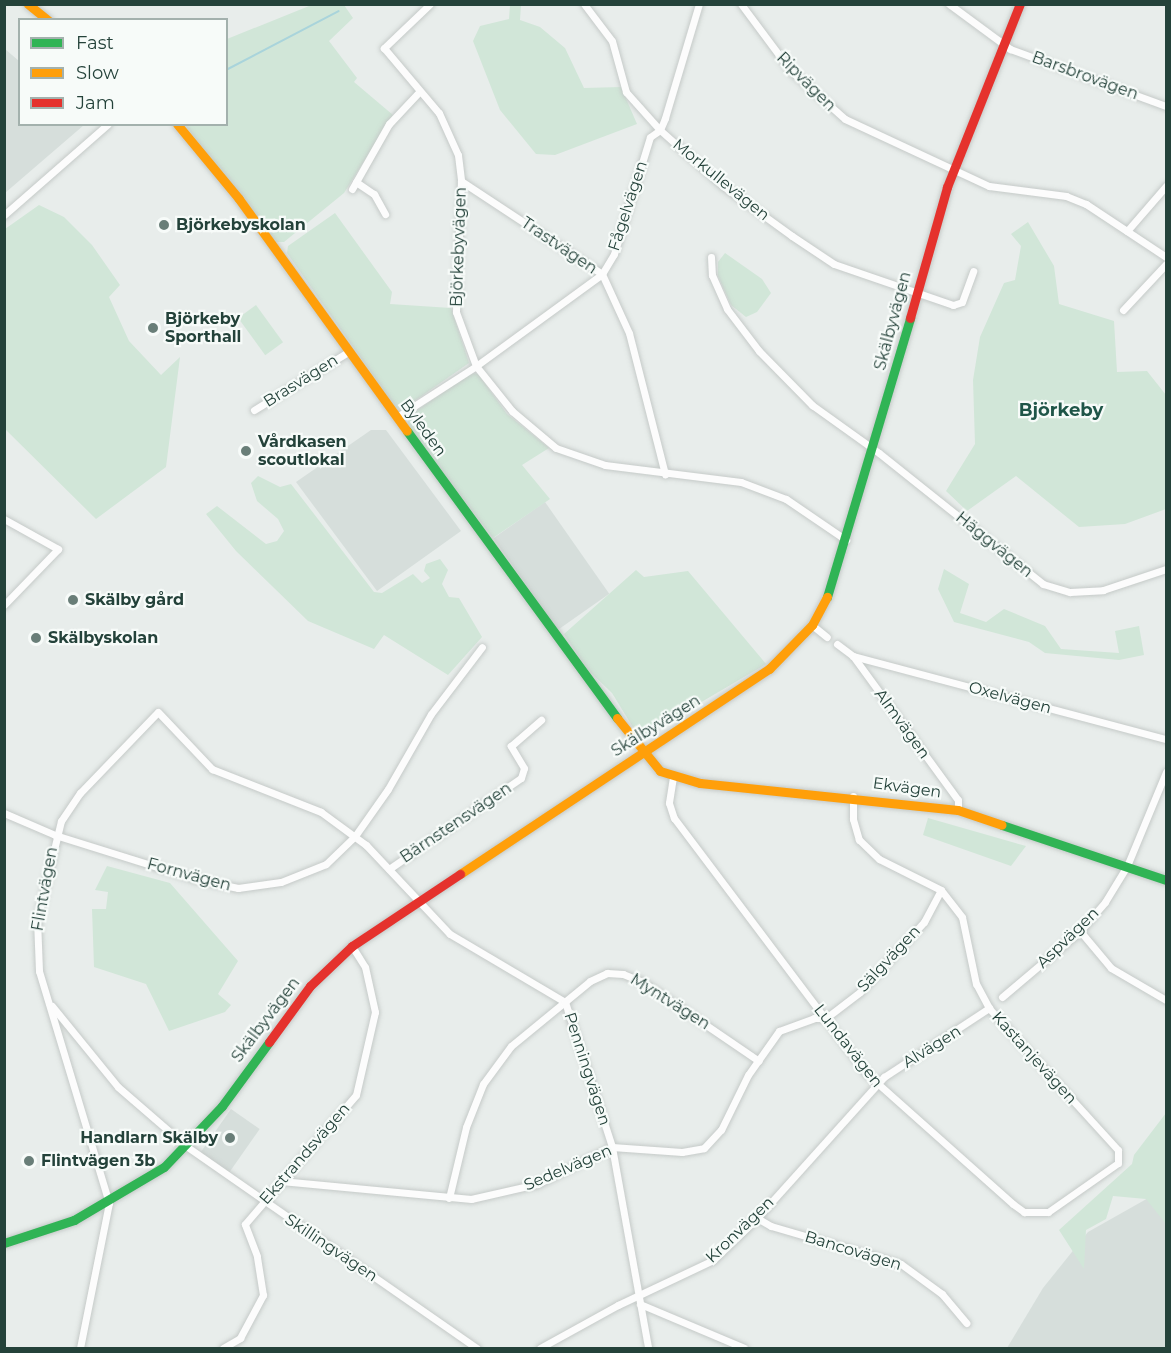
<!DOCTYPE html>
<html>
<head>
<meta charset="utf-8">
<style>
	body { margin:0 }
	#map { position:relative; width:1171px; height:1353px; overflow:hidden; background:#e8edeb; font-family:Montserrat,sans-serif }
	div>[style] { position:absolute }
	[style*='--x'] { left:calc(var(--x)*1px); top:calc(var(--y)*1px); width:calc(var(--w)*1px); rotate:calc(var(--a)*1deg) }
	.built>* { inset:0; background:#d6dedb; transform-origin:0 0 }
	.green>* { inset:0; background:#d1e6d8; transform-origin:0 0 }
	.stream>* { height:2px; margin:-1px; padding:0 1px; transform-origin:1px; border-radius:1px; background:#a9d4db }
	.roads { filter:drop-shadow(0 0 2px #c5cac8) drop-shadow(0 0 2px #c5cac8) }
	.street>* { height:7px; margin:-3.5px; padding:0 3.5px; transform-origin:3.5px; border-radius:3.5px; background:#fcfcfc }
	.fast>* { height:9px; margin:-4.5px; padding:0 4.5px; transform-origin:4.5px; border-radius:4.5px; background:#30b455 }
	.slow>* { height:9px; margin:-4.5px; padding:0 4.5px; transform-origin:4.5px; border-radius:4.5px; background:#ff9f0a }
	.jam>* { height:9px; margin:-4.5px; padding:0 4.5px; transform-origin:4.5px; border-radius:4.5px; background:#e5322d }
	.dots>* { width:16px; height:16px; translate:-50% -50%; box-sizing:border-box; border:3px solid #f7fbf9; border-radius:50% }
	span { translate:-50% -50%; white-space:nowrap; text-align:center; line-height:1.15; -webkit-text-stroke:4.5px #f7fbf9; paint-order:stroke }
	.street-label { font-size:16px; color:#24423a }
	.poi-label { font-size:16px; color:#24423a; font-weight:700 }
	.left { translate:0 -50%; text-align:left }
	.right { translate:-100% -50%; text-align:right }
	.neighbourhood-label { font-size:18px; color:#1f5548; font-weight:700 }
	.frame { position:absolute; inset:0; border:6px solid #24423a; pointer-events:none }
	.legend { position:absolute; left:18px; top:18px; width:210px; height:108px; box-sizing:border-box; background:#f7fbf9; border:2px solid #a3b1ad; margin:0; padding:8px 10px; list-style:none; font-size:18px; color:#24423a }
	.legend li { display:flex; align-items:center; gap:12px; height:30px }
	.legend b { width:30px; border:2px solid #a3b1ad }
</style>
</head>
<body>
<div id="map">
	<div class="built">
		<div style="clip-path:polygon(5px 49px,19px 61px,20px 124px,84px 125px,5px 193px)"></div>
		<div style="clip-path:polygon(371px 430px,386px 430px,461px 531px,377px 591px,296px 482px)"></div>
		<div style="left:545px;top:502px;width:112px;height:63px;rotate:55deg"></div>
		<div style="left:231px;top:1109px;width:35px;height:54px;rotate:35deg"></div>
		<div style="clip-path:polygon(1150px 1197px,1166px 1218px,1166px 1348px,1007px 1348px,1043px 1288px,1088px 1232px)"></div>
	</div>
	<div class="green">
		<div style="clip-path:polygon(314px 4px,344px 5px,353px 18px,329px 41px,357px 78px,354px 82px,393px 115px,344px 193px,284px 242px,275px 242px,185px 125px,226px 124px,227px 39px)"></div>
		<div style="clip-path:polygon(510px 5px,521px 5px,520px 20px,540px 27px,565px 48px,584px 88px,621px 87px,637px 124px,555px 155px,536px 154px,500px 110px,473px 41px,480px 26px,509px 19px)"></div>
		<div style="clip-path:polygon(39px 205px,64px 217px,92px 245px,120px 285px,109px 297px,129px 341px,161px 375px,180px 357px,166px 467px,96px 519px,5px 429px,5px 229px)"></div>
		<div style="clip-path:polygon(335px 213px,392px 292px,390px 304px,451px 308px,469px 363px,403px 409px,396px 408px,287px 253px,288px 246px)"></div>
		<div style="clip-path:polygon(1028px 222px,1054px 266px,1059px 304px,1114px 321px,1117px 372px,1147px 371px,1166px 395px,1166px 509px,1125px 524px,1079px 527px,1016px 476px,967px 511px,946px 491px,975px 444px,973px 380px,980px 337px,1004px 283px,1015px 280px,1021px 246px,1011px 234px)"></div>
		<div style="clip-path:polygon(725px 253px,762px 279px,771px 293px,757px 312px,746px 317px,731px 305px,718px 276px,718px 262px)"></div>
		<div style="left:256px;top:305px;width:46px;height:22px;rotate:54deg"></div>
		<div style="clip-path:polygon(471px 373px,478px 374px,507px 414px,549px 448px,522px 465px,550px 499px,493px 538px,407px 426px,409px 416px)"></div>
		<div style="clip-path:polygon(258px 476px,280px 487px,291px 484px,374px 592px,382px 593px,413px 574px,422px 583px,430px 578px,424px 571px,426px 564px,440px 559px,448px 570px,442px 584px,449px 597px,459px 598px,482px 637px,448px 675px,384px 635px,374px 649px,308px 621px,236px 551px,206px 514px,217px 506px,266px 544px,277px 541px,284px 531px,278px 519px,257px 501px,251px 483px)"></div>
		<div style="clip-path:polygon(944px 569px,969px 584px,960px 613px,986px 622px,1004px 609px,1045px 626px,1061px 649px,1119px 653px,1115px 631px,1139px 626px,1144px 655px,1119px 660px,1045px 653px,1029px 642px,954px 622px,938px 589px)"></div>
		<div style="clip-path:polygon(636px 570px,644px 577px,688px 571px,766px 664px,647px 734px,634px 729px,612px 693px,588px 670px,564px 634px)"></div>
		<div style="clip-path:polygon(928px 818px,1026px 846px,1011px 866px,923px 835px)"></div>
		<div style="clip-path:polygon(107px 866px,170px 883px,238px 961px,218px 994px,231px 1005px,225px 1012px,169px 1031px,146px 984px,94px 967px,92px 909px,106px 909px,108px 892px,95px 890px)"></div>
		<div style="clip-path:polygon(1166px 1113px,1166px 1224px,1146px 1199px,1113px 1196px,1106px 1219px,1086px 1230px,1084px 1269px,1059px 1230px,1132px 1164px,1134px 1155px)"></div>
	</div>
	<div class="stream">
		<div style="--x:226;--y:70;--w:127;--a:-27.6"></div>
	</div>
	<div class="roads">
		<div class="street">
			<div style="--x:430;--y:4;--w:64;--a:136.3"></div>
			<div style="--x:384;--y:48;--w:85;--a:49.8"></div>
			<div style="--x:439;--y:113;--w:46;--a:65.7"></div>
			<div style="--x:458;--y:155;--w:26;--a:83"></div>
			<div style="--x:461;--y:181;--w:131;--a:92.2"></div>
			<div style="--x:456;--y:312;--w:58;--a:69.7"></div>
			<div style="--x:476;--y:366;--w:58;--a:51.3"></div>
			<div style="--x:512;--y:411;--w:57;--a:40.1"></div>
			<div style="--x:556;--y:448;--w:52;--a:19.1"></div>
			<div style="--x:605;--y:465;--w:137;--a:7.1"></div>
			<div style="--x:741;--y:482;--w:48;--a:20.7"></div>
			<div style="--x:786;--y:499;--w:73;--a:34.3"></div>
			<div style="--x:584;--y:4;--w:46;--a:52.9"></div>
			<div style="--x:612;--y:41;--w:53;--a:74.6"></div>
			<div style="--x:626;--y:92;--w:51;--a:48.2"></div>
			<div style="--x:660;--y:130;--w:84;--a:41.6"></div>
			<div style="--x:723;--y:186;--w:85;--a:35.9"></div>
			<div style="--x:792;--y:236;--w:50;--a:33.7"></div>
			<div style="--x:834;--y:264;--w:126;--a:19"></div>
			<div style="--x:953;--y:305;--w:9;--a:-18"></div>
			<div style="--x:962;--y:302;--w:33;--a:-70"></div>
			<div style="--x:741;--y:4;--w:84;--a:53.3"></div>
			<div style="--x:791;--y:71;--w:72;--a:41.6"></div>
			<div style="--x:845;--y:119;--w:159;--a:25"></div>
			<div style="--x:989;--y:186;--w:78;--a:7.4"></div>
			<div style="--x:1066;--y:196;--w:22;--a:22"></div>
			<div style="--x:1086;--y:204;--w:96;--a:33.5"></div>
			<div style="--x:949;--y:4;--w:76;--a:36.4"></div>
			<div style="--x:1010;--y:49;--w:166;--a:20.1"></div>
			<div style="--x:461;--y:181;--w:169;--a:33.4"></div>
			<div style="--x:602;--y:274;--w:65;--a:65.4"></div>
			<div style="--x:629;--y:333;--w:146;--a:75.7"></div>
			<div style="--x:356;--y:182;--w:22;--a:34"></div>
			<div style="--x:374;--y:194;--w:23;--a:61"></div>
			<div style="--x:352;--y:189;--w:75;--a:-60.4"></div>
			<div style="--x:389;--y:124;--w:44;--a:-46.8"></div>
			<div style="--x:4;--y:215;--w:138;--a:-41.2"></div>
			<div style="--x:1127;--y:231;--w:60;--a:-49.1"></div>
			<div style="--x:711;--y:257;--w:18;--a:87"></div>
			<div style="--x:712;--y:275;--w:37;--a:66"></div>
			<div style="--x:727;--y:309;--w:53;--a:52.7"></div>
			<div style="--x:759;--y:351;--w:76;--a:45.5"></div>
			<div style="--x:812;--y:405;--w:82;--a:35.6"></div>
			<div style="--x:879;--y:453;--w:210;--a:38.6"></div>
			<div style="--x:1043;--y:584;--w:28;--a:17"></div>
			<div style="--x:1070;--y:592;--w:33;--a:-3"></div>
			<div style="--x:1103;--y:590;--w:66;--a:-18.4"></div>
			<div style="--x:1123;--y:310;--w:63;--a:-46.9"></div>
			<div style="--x:254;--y:410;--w:110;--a:-31.7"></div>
			<div style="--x:397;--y:417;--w:94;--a:-32.8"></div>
			<div style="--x:476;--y:366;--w:156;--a:-36.1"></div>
			<div style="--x:602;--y:274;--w:23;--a:-59"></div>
			<div style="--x:614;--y:254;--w:122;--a:-72.9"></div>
			<div style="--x:650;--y:137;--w:12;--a:-35"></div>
			<div style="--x:660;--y:130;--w:13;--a:-67"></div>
			<div style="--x:665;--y:118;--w:119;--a:-73.4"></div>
			<div style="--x:4;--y:519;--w:62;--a:29.1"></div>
			<div style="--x:58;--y:549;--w:78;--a:134"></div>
			<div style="--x:812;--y:625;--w:19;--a:39"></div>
			<div style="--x:837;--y:644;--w:20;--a:37"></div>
			<div style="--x:853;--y:656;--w:178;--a:53.9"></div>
			<div style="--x:958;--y:800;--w:10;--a:90"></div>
			<div style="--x:853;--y:656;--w:324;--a:14.9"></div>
			<div style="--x:673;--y:777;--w:26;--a:99"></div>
			<div style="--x:669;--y:803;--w:16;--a:72"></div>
			<div style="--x:674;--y:818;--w:319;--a:53"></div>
			<div style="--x:866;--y:1073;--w:197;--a:41.7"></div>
			<div style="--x:1013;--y:1204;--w:14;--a:36"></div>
			<div style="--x:1024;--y:1212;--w:24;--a:0"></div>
			<div style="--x:1048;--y:1212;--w:85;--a:-35"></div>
			<div style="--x:1118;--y:1163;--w:13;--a:-90"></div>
			<div style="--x:1118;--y:1150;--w:192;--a:-132.3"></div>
			<div style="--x:989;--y:1008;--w:27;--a:-118"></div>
			<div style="--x:976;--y:984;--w:68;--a:-101.8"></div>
			<div style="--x:962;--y:917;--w:34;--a:-128"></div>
			<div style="--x:941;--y:890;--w:69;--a:-153.4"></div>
			<div style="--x:879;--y:859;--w:28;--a:-136"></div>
			<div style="--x:859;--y:840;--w:22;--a:-106"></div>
			<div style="--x:853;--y:819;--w:23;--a:-90"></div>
			<div style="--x:4;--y:813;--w:56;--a:23.3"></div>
			<div style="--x:55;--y:835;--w:147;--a:17.4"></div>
			<div style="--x:195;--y:879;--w:44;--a:11.8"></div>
			<div style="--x:238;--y:888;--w:43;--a:-7.9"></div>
			<div style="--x:281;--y:882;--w:48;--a:-21.8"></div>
			<div style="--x:326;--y:864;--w:40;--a:-44"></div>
			<div style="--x:355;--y:836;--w:57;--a:-54.9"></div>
			<div style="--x:388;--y:789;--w:86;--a:-60.2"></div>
			<div style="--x:431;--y:714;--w:84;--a:-52.7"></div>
			<div style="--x:389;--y:869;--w:160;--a:-34.6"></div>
			<div style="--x:521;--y:778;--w:10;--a:-73"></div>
			<div style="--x:524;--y:768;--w:26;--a:-121"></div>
			<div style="--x:511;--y:746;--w:40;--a:-41"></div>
			<div style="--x:1080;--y:931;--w:48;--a:50"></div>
			<div style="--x:1111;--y:968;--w:64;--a:30.2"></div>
			<div style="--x:1002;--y:997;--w:102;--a:-40.2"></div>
			<div style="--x:1080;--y:931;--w:38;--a:-49"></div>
			<div style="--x:1105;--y:902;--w:42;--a:-58.6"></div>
			<div style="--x:1127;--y:866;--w:102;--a:-67.5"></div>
			<div style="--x:52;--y:1006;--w:104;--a:50.8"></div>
			<div style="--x:118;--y:1087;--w:90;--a:40.9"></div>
			<div style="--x:186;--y:1146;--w:354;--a:34.8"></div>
			<div style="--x:281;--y:1181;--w:191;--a:5.4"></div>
			<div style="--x:471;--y:1199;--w:68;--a:-12.8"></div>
			<div style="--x:537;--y:1184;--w:84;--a:-26.3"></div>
			<div style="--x:612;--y:1147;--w:70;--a:4.1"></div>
			<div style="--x:682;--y:1152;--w:22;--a:-10"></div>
			<div style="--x:704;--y:1148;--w:25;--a:-47"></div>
			<div style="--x:721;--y:1130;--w:61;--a:-63.9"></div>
			<div style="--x:748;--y:1075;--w:54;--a:-54.8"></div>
			<div style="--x:779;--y:1031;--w:37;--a:-20"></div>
			<div style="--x:814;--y:1018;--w:12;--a:0"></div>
			<div style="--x:826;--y:1018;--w:43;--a:-37.4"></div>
			<div style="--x:860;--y:992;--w:95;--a:-47.6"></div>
			<div style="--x:924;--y:922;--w:36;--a:-62"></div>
			<div style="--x:449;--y:1198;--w:73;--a:-76.5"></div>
			<div style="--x:466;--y:1127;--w:46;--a:-68.4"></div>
			<div style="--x:483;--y:1084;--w:47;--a:-53.6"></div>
			<div style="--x:511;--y:1046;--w:102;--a:-39.4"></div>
			<div style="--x:590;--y:981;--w:19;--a:-25"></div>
			<div style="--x:607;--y:973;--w:16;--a:4"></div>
			<div style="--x:623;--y:974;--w:22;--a:22"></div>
			<div style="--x:643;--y:982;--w:140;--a:34.3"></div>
			<div style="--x:757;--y:1218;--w:16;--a:30"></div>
			<div style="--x:771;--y:1226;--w:135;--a:16.3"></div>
			<div style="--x:901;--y:1264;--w:51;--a:36.2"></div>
			<div style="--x:942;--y:1294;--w:38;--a:50"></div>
			<div style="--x:640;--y:1304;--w:113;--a:22.9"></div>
			<div style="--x:80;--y:1348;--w:148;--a:-78.7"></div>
			<div style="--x:109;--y:1203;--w:242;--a:-106.8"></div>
			<div style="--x:39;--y:971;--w:51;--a:-92.2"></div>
			<div style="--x:37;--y:920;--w:102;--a:-76.4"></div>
			<div style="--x:61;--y:821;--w:34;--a:-56"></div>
			<div style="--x:80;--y:793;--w:112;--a:-46.1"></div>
			<div style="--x:158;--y:712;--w:79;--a:46.5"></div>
			<div style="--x:212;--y:769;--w:117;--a:21.5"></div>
			<div style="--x:321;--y:812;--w:56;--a:36.3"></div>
			<div style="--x:366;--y:845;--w:122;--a:46.7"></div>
			<div style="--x:450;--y:934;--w:134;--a:30.6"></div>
			<div style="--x:565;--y:1002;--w:152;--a:72"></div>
			<div style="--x:612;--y:1147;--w:204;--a:79.8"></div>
			<div style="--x:223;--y:1348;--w:20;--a:-30"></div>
			<div style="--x:240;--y:1338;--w:49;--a:-61.9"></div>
			<div style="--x:263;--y:1295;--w:39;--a:-99"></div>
			<div style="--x:257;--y:1256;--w:34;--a:-111"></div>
			<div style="--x:245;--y:1224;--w:170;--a:-49.3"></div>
			<div style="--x:356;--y:1095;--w:85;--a:-77.1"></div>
			<div style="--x:375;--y:1012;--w:46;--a:-102.5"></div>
			<div style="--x:365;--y:967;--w:25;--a:-122"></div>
			<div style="--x:540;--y:1348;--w:89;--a:-28.9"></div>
			<div style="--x:618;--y:1305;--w:105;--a:-25.3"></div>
			<div style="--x:713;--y:1260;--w:61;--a:-43.7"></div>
			<div style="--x:757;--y:1218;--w:190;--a:-48"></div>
			<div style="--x:884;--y:1077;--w:126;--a:-33.3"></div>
		</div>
		<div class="fast">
			<div style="--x:407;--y:431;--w:356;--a:53.8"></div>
			<div style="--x:827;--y:597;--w:291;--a:-73.4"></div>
			<div style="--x:1002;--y:825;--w:173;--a:18.5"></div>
			<div style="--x:4;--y:1243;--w:74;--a:-18.2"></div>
			<div style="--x:74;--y:1220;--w:104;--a:-30.5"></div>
			<div style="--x:164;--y:1167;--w:84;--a:-46.4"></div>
			<div style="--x:222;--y:1106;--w:79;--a:-53.7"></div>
		</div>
		<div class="slow">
			<div style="--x:28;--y:4;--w:26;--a:39"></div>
			<div style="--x:177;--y:124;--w:97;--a:50.4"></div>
			<div style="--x:239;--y:199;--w:286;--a:54.1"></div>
			<div style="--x:617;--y:718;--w:68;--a:50.9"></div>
			<div style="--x:660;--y:771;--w:42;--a:16.7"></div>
			<div style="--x:700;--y:783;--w:259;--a:6"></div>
			<div style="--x:958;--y:810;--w:46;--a:18.8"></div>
			<div style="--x:460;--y:874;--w:371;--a:-33.6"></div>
			<div style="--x:769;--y:669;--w:62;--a:-45.7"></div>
			<div style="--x:812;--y:625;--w:32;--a:-62"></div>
		</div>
		<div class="jam">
			<div style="--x:910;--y:318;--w:136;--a:-74.2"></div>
			<div style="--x:947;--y:187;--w:197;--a:-68.3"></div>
			<div style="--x:269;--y:1042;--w:69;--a:-53.8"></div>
			<div style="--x:310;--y:986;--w:58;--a:-43.6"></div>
			<div style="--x:352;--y:946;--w:130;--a:-33.7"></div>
		</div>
	</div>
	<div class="dots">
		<div style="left:164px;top:225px;background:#697e78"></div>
		<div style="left:153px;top:328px;background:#697e78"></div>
		<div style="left:246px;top:451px;background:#697e78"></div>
		<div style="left:73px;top:600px;background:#697e78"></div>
		<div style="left:36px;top:638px;background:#697e78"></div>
		<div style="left:230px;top:1138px;background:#697e78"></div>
		<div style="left:29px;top:1161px;background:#697e78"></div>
	</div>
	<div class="street-label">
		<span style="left:1085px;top:76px;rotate:20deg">Barsbrovägen</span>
		<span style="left:806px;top:82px;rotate:45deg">Ripvägen</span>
		<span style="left:721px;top:180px;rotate:39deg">Morkullevägen</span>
		<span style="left:628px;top:206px;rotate:-72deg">Fågelvägen</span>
		<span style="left:559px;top:246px;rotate:34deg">Trastvägen</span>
		<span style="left:459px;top:247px;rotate:-88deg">Björkebyvägen</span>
		<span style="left:893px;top:321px;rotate:-75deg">Skälbyvägen</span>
		<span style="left:301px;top:381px;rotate:-32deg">Brasvägen</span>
		<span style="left:423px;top:428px;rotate:54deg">Byleden</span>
		<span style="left:994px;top:545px;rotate:39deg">Häggvägen</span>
		<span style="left:1010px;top:698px;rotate:15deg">Oxelvägen</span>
		<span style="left:902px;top:724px;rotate:54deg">Almvägen</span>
		<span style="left:656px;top:726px;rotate:-32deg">Skälbyvägen</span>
		<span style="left:907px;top:788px;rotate:8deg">Ekvägen</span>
		<span style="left:456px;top:823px;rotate:-34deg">Bärnstensvägen</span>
		<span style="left:189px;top:875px;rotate:15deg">Fornvägen</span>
		<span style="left:45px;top:889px;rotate:-80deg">Flintvägen</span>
		<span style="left:1068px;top:938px;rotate:-44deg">Aspvägen</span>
		<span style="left:889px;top:959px;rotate:-47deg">Sälgvägen</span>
		<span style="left:670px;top:1002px;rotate:32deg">Myntvägen</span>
		<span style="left:266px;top:1020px;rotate:-53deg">Skälbyvägen</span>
		<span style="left:848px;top:1046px;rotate:52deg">Lundavägen</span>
		<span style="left:932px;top:1047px;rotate:-32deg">Alvägen</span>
		<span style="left:1034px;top:1058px;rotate:48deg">Kastanjevägen</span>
		<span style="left:587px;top:1069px;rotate:72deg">Penningvägen</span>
		<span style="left:305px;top:1154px;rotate:-49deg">Ekstrandsvägen</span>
		<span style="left:568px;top:1168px;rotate:-23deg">Sedelvägen</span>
		<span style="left:740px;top:1230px;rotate:-44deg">Kronvägen</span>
		<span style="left:331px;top:1248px;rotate:34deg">Skillingvägen</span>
		<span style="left:853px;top:1251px;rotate:17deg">Bancovägen</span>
	</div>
	<div class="poi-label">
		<span class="left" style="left:176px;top:225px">Björkebyskolan</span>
		<span class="left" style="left:165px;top:328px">Björkeby<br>Sporthall</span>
		<span class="left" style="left:258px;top:451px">Vårdkasen<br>scoutlokal</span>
		<span class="left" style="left:85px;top:600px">Skälby gård</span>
		<span class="left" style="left:48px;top:638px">Skälbyskolan</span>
		<span class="right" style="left:218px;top:1138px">Handlarn Skälby</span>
		<span class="left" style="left:41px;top:1161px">Flintvägen 3b</span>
	</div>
	<div class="neighbourhood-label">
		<span style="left:1061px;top:410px">Björkeby</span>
	</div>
	<div class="frame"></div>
	<ul class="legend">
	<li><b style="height:8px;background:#30b455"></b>Fast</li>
	<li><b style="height:8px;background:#ff9f0a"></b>Slow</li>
	<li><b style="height:8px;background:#e5322d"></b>Jam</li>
	</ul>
</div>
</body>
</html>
